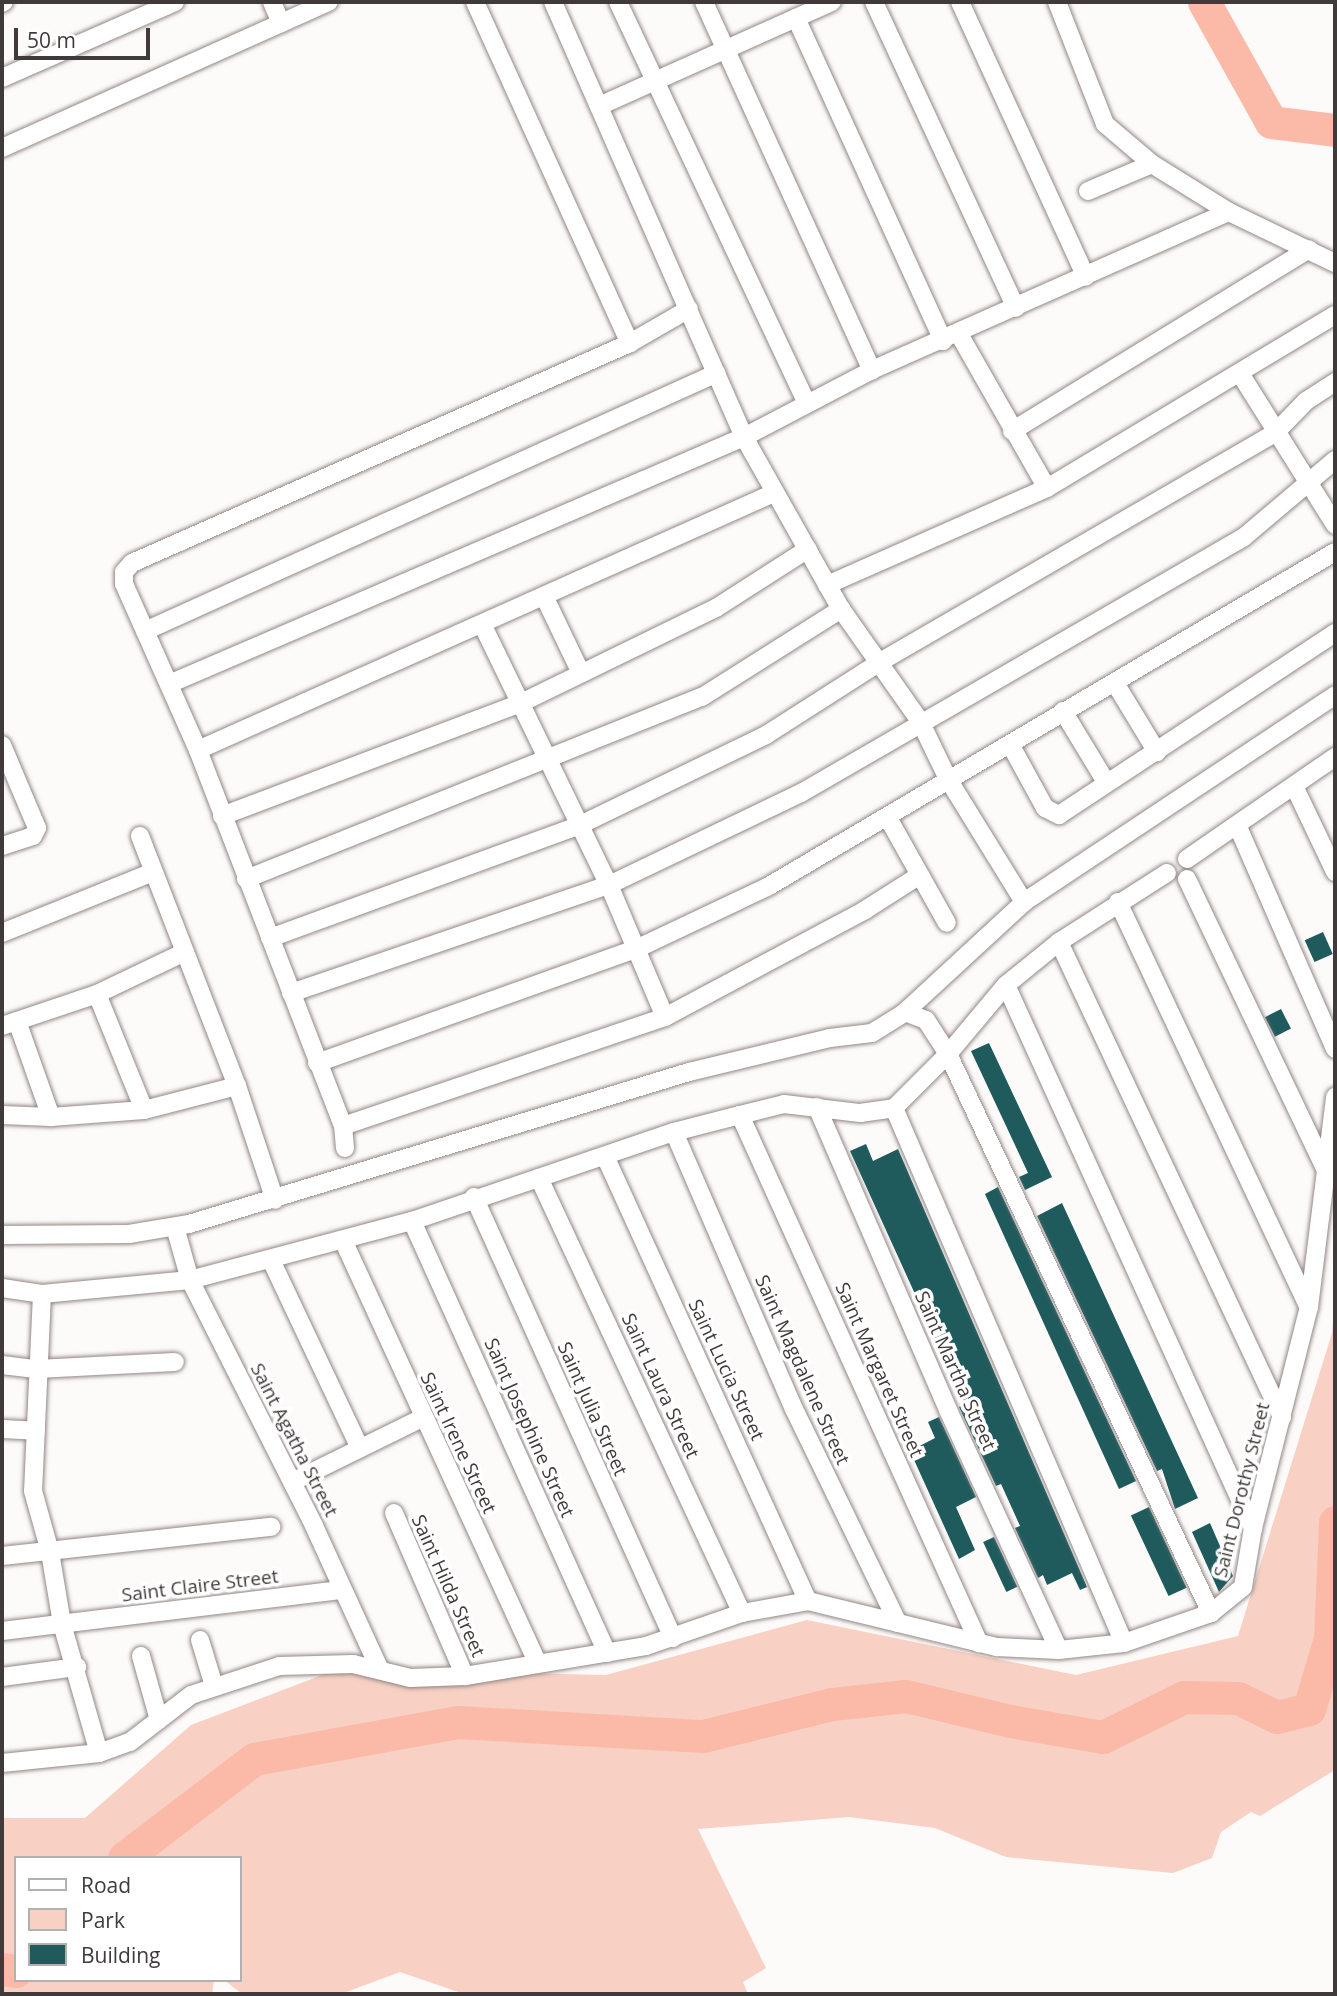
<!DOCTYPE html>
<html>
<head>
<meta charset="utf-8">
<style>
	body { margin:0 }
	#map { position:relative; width:1337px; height:1996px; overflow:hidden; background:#fdfbfa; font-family:"Open Sans",sans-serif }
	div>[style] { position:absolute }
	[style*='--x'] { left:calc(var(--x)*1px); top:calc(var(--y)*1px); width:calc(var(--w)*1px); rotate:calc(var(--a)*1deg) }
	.green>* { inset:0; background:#f8d0c4 }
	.river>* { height:33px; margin:-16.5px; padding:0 16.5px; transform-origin:16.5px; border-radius:16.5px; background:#fbbaa7 }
	.building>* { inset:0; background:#1f5a5d; transform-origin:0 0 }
	.roads { filter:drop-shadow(0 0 2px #928784) drop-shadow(0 0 2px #928784) }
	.minor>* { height:18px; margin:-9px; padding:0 9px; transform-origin:9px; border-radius:9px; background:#fff }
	span { translate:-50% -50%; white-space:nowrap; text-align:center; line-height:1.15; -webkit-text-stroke:7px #fff; paint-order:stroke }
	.street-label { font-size:19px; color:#403b3a }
	.frame { position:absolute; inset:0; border:4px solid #403b3a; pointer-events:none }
	.legend { position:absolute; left:14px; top:1856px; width:228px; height:126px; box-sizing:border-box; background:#fff; border:2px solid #b3b1b0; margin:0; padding:9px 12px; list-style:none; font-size:21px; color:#403b3a }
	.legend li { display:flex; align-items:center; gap:14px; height:35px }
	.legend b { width:35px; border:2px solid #b3b1b0 }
	.scale { position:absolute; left:14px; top:28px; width:136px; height:32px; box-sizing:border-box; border:4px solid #403b3a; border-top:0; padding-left:9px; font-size:21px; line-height:24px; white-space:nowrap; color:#403b3a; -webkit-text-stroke:5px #fff; paint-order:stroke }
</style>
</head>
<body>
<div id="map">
	<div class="green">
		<div style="clip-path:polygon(1335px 1292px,1335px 1770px,1260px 1816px,1251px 1812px,1221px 1832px,1212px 1858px,1173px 1873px,1006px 1857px,935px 1828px,849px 1817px,698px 1829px,766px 1968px,743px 1982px,748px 1994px,464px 1994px,400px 1972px,341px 1994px,242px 1994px,224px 1980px,240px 1980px,240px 1858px,16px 1858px,16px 1980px,214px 1980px,212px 1994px,2px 1994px,2px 1818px,85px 1818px,191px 1725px,338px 1669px,606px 1675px,807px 1620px,1076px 1675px,1238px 1636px,1332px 1333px)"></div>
	</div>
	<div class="river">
		<div style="--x:1204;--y:2;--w:137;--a:60.8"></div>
		<div style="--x:1271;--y:122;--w:64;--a:7.1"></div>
		<div style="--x:124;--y:1858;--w:163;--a:-37.3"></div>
		<div style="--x:254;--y:1759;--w:207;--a:-10.3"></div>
		<div style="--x:458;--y:1722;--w:245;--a:3.3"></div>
		<div style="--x:703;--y:1736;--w:133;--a:-13.9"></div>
		<div style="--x:832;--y:1704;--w:74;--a:-6.2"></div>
		<div style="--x:906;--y:1696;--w:107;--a:13.5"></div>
		<div style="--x:1010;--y:1721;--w:94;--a:9.8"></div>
		<div style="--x:1103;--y:1737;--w:90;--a:-26.3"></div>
		<div style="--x:1184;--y:1697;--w:54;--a:1.1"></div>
		<div style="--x:1238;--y:1698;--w:43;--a:26"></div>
		<div style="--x:1277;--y:1717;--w:33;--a:-14"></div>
		<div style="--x:1309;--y:1709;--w:74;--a:-73.5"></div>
		<div style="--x:1330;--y:1638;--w:116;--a:-87.5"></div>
		<div style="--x:2;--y:1969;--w:14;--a:8"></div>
	</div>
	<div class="building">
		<div style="left:1323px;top:932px;width:24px;height:20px;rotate:66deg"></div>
		<div style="left:1281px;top:1009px;width:22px;height:18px;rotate:63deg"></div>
		<div style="clip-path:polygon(989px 1043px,1052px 1177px,1025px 1190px,1019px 1177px,1028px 1173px,971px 1051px)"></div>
		<div style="clip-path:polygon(866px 1144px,873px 1161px,898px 1149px,1087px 1587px,1080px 1590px,1072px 1573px,1047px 1585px,1043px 1575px,1038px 1578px,1015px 1528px,1020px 1526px,1001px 1484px,996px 1486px,959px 1407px,965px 1404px,850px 1151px)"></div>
		<div style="clip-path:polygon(998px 1187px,1136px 1481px,1119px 1489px,985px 1194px)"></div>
		<div style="clip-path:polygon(1062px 1203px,1198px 1498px,1175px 1509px,1162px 1469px,1157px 1471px,1037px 1216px)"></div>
		<div style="clip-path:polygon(939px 1417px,976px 1497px,956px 1507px,975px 1550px,959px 1559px,910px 1451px,935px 1438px,928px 1422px)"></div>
		<div style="left:1149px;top:1507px;width:89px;height:20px;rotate:65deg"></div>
		<div style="clip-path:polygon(1210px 1523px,1233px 1576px,1219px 1592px,1192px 1532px)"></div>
		<div style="left:994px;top:1537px;width:55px;height:12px;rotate:65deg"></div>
	</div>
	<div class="roads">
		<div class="minor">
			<div style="--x:272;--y:2;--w:23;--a:67"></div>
			<div style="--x:475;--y:2;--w:375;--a:65.6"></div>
			<div style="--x:553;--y:2;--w:475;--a:66.3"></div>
			<div style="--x:744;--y:437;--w:197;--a:60.6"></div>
			<div style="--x:841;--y:609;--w:137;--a:54.8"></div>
			<div style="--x:920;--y:721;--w:64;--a:64.2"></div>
			<div style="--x:948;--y:779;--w:145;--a:58.3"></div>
			<div style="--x:618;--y:2;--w:444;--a:64.8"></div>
			<div style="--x:704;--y:2;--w:405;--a:65.5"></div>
			<div style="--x:874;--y:2;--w:337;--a:65.1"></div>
			<div style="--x:960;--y:2;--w:302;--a:65.4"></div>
			<div style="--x:1057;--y:2;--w:131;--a:68.5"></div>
			<div style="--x:1105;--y:124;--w:62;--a:40.4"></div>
			<div style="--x:1152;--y:164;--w:91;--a:31.9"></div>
			<div style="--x:1229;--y:212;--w:118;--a:25.7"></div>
			<div style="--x:2;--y:3;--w:2;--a:-27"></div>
			<div style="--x:796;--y:18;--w:355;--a:65.5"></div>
			<div style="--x:2;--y:78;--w:189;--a:-23.7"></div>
			<div style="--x:599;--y:106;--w:255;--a:-24.1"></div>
			<div style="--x:2;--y:148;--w:358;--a:-24.1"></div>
			<div style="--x:1088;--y:191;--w:69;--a:-22.9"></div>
			<div style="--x:959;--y:334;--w:177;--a:60.3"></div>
			<div style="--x:1241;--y:375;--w:177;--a:57.9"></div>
			<div style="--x:1012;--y:431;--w:348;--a:-31.5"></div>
			<div style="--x:827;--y:585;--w:240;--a:-23.8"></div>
			<div style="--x:1047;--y:488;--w:336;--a:-31"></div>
			<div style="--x:545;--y:598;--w:83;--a:64.4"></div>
			<div style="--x:483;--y:626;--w:288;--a:64.1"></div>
			<div style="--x:609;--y:885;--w:143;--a:67"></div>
			<div style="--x:145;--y:631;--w:627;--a:-24.28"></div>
			<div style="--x:1115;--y:683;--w:81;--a:58.7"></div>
			<div style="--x:169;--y:684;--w:626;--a:-23.25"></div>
			<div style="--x:744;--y:437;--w:144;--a:-27.6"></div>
			<div style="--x:872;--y:370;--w:390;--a:-23.9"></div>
			<div style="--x:1063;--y:711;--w:83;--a:58.8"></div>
			<div style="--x:1010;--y:744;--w:73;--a:61.3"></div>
			<div style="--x:1045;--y:808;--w:16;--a:27"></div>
			<div style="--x:1059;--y:815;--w:331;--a:-33.4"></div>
			<div style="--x:2;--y:745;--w:90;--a:67.1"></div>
			<div style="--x:37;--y:828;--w:9;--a:117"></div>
			<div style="--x:33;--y:836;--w:33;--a:162"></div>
			<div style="--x:198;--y:750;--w:631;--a:-24.05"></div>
			<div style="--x:1295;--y:788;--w:93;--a:64.5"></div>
			<div style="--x:222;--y:816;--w:320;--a:-20.7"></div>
			<div style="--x:521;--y:703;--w:217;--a:-26"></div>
			<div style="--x:716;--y:608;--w:109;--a:-32.7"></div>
			<div style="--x:888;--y:818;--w:120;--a:60.7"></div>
			<div style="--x:1238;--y:827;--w:242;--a:66.4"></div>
			<div style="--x:140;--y:836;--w:268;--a:68.8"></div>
			<div style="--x:237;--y:1086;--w:120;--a:71.6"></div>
			<div style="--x:1187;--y:859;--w:180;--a:-34.6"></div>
			<div style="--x:246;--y:879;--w:491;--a:-21.8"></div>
			<div style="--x:702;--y:697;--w:165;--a:-32.3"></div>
			<div style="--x:1187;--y:879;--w:322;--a:64.5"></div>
			<div style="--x:1118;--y:902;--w:448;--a:64.8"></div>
			<div style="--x:2;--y:933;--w:163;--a:-22"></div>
			<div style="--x:270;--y:938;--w:330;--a:-20"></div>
			<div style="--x:580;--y:825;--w:207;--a:-25.8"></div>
			<div style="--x:766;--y:735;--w:135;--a:-32.6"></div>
			<div style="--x:880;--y:662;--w:458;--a:-30.1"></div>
			<div style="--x:1276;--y:432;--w:43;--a:-45.9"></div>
			<div style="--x:1306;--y:401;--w:35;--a:-33"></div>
			<div style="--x:1059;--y:942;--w:525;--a:64.85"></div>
			<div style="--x:1006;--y:985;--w:597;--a:65.54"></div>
			<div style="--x:291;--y:993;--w:336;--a:-18.8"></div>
			<div style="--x:609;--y:885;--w:213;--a:-25.6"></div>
			<div style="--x:801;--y:793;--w:512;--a:-30.02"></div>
			<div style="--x:1244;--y:537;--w:119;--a:-40.2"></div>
			<div style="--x:97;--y:994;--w:125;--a:67.9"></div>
			<div style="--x:905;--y:1012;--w:22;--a:21"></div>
			<div style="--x:926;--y:1020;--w:40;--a:57.1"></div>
			<div style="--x:948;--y:1054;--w:618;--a:64.8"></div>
			<div style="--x:17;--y:1021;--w:102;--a:70.5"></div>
			<div style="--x:2;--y:1026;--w:100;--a:-18.6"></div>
			<div style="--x:97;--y:994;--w:95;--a:-25.5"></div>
			<div style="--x:317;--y:1063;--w:339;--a:-19.7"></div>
			<div style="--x:636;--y:949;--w:147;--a:-25.3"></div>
			<div style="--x:769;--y:886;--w:657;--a:-30.55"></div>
			<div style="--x:817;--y:1107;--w:330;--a:66.6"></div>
			<div style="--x:948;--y:1410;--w:264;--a:65.2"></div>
			<div style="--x:894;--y:1108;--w:582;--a:66.74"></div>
			<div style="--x:2;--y:1115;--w:49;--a:2.3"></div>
			<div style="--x:51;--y:1117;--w:93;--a:-4.3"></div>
			<div style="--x:144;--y:1110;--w:96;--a:-14.5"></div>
			<div style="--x:740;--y:1115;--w:580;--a:65.65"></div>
			<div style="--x:343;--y:1126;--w:340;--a:-18.7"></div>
			<div style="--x:665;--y:1017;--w:227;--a:-28.1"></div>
			<div style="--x:865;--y:910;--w:65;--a:-32.5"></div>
			<div style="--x:674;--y:1132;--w:302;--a:66.6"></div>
			<div style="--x:794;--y:1409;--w:238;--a:64.1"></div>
			<div style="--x:345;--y:1148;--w:22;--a:-95"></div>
			<div style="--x:343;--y:1126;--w:403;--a:-111.1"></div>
			<div style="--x:198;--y:750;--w:182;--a:-114"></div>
			<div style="--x:124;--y:584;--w:12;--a:-90"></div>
			<div style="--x:124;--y:572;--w:12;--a:-48"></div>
			<div style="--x:132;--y:563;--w:544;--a:-23.83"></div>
			<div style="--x:630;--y:343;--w:68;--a:-30"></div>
			<div style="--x:605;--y:1156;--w:489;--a:65.5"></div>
			<div style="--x:539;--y:1178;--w:480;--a:65"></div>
			<div style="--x:474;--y:1197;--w:484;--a:65.7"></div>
			<div style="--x:412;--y:1221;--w:474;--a:65.7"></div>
			<div style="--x:175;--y:1227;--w:55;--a:74.2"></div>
			<div style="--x:190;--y:1280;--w:275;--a:63.2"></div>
			<div style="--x:314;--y:1526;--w:158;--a:65.4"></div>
			<div style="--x:2;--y:1235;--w:127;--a:-0.5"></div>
			<div style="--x:129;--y:1234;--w:61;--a:-9.5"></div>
			<div style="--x:189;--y:1224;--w:523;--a:-16.91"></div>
			<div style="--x:689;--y:1072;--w:145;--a:-13.6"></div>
			<div style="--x:830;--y:1038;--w:42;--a:-6.8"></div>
			<div style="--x:872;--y:1033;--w:39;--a:-32"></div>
			<div style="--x:905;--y:1012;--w:162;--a:-42.7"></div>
			<div style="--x:1024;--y:902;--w:374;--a:-33.6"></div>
			<div style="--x:343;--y:1240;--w:466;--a:65.3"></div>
			<div style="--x:271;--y:1260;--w:206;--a:64.7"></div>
			<div style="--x:2;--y:1288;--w:40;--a:8.5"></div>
			<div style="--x:42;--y:1294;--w:149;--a:-5.4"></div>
			<div style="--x:190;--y:1280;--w:230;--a:-14.9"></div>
			<div style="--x:412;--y:1221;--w:277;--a:-18.8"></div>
			<div style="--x:674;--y:1132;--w:68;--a:-14.4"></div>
			<div style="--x:740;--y:1115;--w:45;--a:-14"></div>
			<div style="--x:784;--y:1104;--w:77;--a:6.8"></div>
			<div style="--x:860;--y:1113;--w:34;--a:-8"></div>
			<div style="--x:894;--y:1108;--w:76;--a:-45"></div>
			<div style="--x:948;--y:1054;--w:90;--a:-50"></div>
			<div style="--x:1006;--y:985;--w:68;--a:-39.1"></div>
			<div style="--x:1059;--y:942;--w:128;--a:-32.6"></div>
			<div style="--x:42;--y:1294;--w:197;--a:92.6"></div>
			<div style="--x:33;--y:1491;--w:63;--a:74.4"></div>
			<div style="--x:50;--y:1552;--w:73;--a:80.5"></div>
			<div style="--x:62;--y:1624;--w:134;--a:74"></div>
			<div style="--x:2;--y:1365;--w:34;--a:7"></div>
			<div style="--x:36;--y:1369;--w:139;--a:-2.9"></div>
			<div style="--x:2;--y:1429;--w:34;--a:3"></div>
			<div style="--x:292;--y:1482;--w:145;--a:-26.2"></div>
			<div style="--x:394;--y:1513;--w:178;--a:66.5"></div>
			<div style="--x:2;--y:1556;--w:271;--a:-6.2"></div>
			<div style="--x:2;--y:1631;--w:343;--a:-6.9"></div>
			<div style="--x:200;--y:1640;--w:48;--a:73.1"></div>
			<div style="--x:141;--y:1656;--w:66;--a:74.3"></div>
			<div style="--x:2;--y:1677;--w:76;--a:-7.6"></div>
			<div style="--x:2;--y:1763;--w:98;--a:-5.9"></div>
			<div style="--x:99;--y:1753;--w:33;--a:-20"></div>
			<div style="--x:130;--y:1742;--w:77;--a:-37.6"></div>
			<div style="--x:191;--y:1695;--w:93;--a:-18.2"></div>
			<div style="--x:279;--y:1666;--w:74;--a:-1.5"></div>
			<div style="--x:353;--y:1664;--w:59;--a:13.8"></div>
			<div style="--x:410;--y:1678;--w:55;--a:-2.1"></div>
			<div style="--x:465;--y:1676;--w:183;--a:-9.4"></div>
			<div style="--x:646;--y:1646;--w:102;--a:-19"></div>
			<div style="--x:742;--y:1613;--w:67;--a:-10.3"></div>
			<div style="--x:808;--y:1601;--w:195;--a:13.7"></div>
			<div style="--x:997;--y:1647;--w:62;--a:2.8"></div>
			<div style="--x:1059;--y:1650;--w:65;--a:-6.1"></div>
			<div style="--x:1124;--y:1643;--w:92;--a:-19"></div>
			<div style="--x:1211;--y:1613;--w:41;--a:-39.1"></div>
			<div style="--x:1243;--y:1587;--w:60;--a:-80.4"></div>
			<div style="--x:1253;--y:1528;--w:228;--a:-75.8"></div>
			<div style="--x:1309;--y:1307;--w:212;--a:-82.9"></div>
		</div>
	</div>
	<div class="street-label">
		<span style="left:726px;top:1370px;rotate:65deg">Saint Lucia Street</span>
		<span style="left:802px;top:1370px;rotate:66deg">Saint Magdalene Street</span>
		<span style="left:879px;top:1370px;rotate:66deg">Saint Margaret Street</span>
		<span style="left:955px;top:1371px;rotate:66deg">Saint Martha Street</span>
		<span style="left:660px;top:1386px;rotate:65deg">Saint Laura Street</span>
		<span style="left:592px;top:1409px;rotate:66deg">Saint Julia Street</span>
		<span style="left:529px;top:1428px;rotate:66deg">Saint Josephine Street</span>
		<span style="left:294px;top:1440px;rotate:63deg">Saint Agatha Street</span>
		<span style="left:458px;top:1443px;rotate:65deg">Saint Irene Street</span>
		<span style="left:1242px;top:1490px;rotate:-76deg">Saint Dorothy Street</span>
		<span style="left:200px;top:1586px;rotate:-7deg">Saint Claire Street</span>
		<span style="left:448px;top:1586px;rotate:66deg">Saint Hilda Street</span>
	</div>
	<div class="frame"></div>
	<ul class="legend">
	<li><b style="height:9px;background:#fff"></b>Road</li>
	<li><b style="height:19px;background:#f8d0c4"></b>Park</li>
	<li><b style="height:19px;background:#1f5a5d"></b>Building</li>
	</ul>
	<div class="scale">50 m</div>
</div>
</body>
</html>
